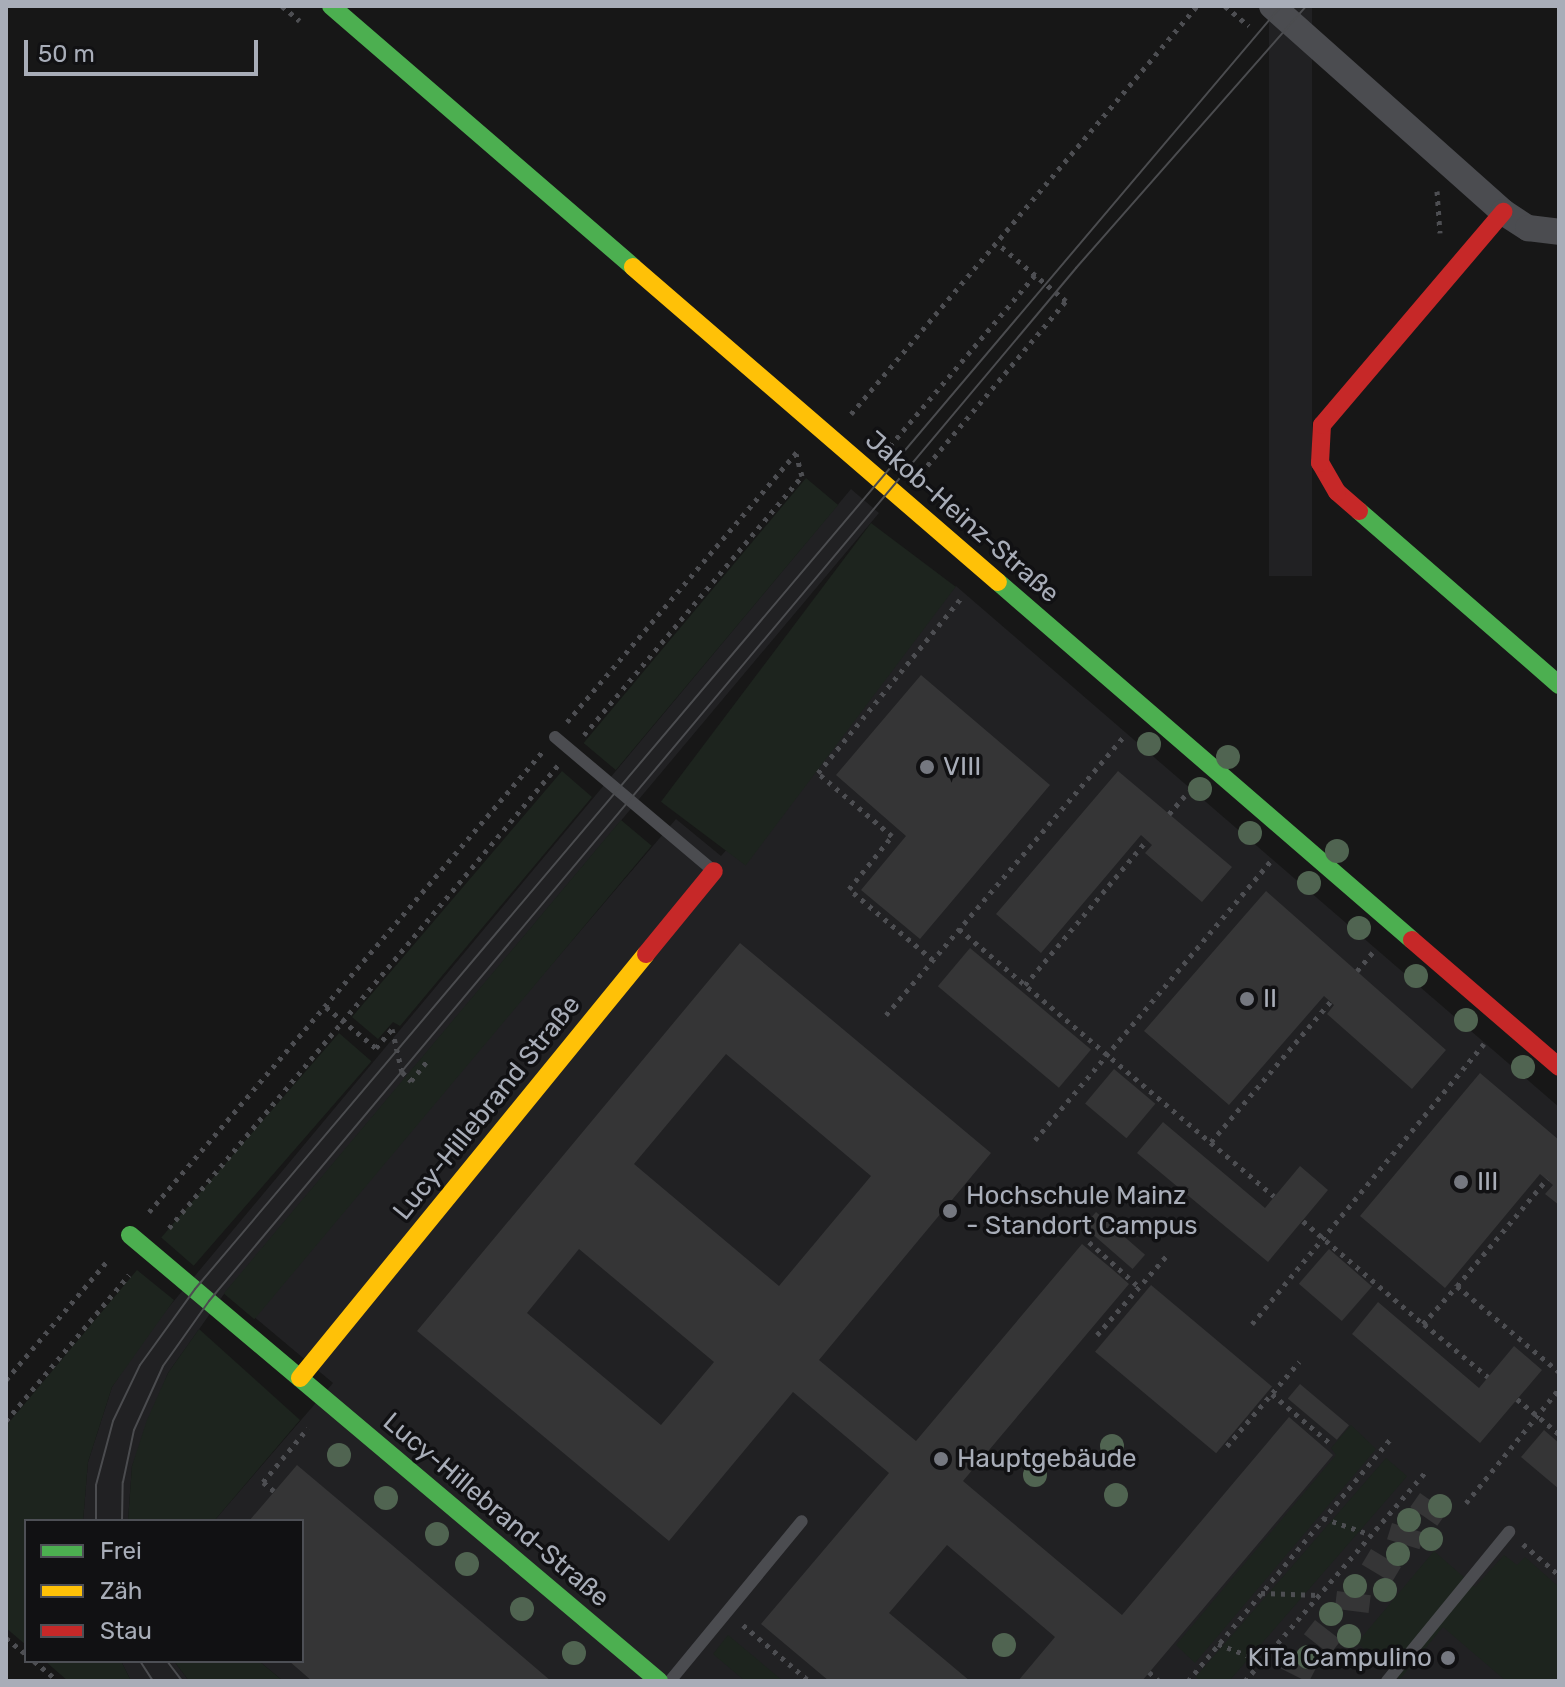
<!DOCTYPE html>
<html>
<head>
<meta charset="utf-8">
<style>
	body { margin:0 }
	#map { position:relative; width:1565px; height:1687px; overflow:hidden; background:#171717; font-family:Rubik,sans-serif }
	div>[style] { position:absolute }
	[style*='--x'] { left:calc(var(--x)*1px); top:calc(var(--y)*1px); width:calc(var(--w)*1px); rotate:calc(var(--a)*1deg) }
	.built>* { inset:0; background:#212123; transform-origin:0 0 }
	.green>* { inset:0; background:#1d241e; transform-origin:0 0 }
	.building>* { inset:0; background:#353536; transform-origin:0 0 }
	.path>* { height:5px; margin-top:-2.5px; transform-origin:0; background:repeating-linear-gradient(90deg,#4d4e52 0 4px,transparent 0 10px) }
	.lane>* { height:12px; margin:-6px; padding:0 6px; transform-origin:6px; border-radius:6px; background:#4b4c50 }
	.street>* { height:26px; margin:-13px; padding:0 13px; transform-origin:13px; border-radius:13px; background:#4b4c50 }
	.fast>* { height:18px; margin:-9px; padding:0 9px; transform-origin:9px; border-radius:9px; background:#4caf50 }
	.slow>* { height:18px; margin:-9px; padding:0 9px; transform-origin:9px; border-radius:9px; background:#ffc107 }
	.jam>* { height:18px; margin:-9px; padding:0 9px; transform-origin:9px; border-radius:9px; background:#c62828 }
	.tram>* { height:2px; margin:-1px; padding:0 1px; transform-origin:1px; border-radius:1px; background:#4b4c4f }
	.trees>* { width:24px; height:24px; margin:-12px; border-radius:50%; background:#506451 }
	.dots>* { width:22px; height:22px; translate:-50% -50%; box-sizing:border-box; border:4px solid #111113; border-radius:50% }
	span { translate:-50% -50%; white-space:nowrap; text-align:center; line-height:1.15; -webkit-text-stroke:7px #111113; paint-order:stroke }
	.street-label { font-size:26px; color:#a8adb8 }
	.poi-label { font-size:26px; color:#a8adb8 }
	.left { translate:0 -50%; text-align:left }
	.right { translate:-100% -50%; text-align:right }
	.frame { position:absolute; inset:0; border:8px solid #a8adb8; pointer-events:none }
	.legend { position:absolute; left:24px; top:1519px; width:280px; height:144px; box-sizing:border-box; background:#111113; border:2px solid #4d4f55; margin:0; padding:10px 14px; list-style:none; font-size:24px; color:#a8adb8 }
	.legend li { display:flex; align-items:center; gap:16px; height:40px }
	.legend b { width:40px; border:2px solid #4d4f55 }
	.scale { position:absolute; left:24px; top:40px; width:234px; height:36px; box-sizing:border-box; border:4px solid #a8adb8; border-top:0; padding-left:10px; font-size:24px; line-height:28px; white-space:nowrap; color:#a8adb8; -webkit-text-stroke:6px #111113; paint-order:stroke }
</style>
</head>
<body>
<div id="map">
	<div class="built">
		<div style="left:1269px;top:6px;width:43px;height:570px"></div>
		<div style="clip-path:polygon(851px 489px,879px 513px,224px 1294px,168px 1373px,132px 1466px,128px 1521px,83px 1521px,88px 1462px,112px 1387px,148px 1332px)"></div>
		<div style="clip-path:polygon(956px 586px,1559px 1107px,1559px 1681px,283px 1681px,259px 1661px,302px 1661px,302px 1521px,214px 1521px,333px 1383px,252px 1315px,676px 819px,721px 856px)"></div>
		<div style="clip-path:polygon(121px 1661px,174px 1661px,189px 1681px,131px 1681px)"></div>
	</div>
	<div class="green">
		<div style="left:806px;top:478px;width:42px;height:346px;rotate:40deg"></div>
		<div style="left:871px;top:523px;width:106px;height:349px;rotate:37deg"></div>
		<div style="clip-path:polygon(562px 771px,592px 797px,400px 1026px,393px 1022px,378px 1039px,352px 1017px)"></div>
		<div style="left:621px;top:820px;width:40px;height:618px;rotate:40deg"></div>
		<div style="left:339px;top:1033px;width:43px;height:271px;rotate:41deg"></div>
		<div style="clip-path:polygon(137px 1270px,174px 1300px,112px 1387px,88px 1462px,83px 1521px,26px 1521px,26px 1645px,6px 1628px,6px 1426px)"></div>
		<div style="clip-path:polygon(199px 1329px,300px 1420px,214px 1521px,128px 1521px,132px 1466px,147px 1420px,168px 1373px)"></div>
		<div style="clip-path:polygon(1351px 1425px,1376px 1449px,1195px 1663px,1176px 1645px,1336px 1455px,1331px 1448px)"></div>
		<div style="left:1386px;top:1458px;width:28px;height:290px;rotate:41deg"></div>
		<div style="clip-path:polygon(1434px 1551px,1475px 1587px,1504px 1555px,1517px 1565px,1525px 1557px,1559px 1587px,1559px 1681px,1506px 1681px,1443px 1627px,1400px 1679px,1357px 1643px)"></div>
		<div style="clip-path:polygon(728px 1635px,783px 1681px,745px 1681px,713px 1654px)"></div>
		<div style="clip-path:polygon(45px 1661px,121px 1661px,131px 1681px,68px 1681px)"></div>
		<div style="clip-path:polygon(174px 1661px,259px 1661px,283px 1681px,189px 1681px)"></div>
	</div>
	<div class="building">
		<div style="clip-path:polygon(921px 675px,1050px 785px,920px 939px,861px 890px,906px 836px,836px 775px)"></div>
		<div style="clip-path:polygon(1118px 771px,1232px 867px,1202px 902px,1145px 853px,1152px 845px,1141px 835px,1041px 953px,996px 914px)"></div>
		<div style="clip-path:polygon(1266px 891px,1446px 1050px,1412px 1089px,1327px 1014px,1334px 1005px,1324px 996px,1229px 1105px,1144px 1031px)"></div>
		<div style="clip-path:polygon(evenodd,740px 943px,991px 1153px,819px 1360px,916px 1441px,1082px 1244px,1112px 1269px,1129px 1284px,963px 1481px,1122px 1615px,1289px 1417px,1333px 1455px,1142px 1681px,1018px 1681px,1055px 1637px,947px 1545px,889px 1613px,970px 1681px,829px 1681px,761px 1624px,889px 1473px,793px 1392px,669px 1541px,417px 1331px,740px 943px,726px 1054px,871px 1176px,779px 1286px,634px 1164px,726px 1054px,740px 943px,579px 1249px,714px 1362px,661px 1425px,527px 1313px,579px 1249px)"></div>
		<div style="left:970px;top:948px;width:158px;height:50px;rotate:40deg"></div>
		<div style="left:1114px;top:1069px;width:54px;height:45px;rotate:40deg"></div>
		<div style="clip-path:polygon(1480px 1073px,1559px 1140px,1559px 1205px,1545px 1194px,1553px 1185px,1540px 1174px,1445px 1288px,1360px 1216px)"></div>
		<div style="clip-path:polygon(1163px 1122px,1265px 1208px,1300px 1166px,1328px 1190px,1268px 1262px,1137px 1153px)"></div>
		<div style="left:1096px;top:1212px;width:65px;height:19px;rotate:41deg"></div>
		<div style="left:1329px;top:1249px;width:57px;height:46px;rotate:41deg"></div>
		<div style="left:1151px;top:1285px;width:158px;height:87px;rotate:40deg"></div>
		<div style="clip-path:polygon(1378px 1302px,1479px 1388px,1514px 1346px,1542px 1370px,1480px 1443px,1352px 1334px)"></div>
		<div style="left:1300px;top:1384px;width:64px;height:19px;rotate:40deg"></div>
		<div style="clip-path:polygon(1544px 1430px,1559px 1443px,1559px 1489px,1521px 1457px)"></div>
		<div style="clip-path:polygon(297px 1465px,392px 1545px,551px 1681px,312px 1681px,289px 1661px,302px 1661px,302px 1521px,249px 1521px)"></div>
		<div style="left:1420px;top:1493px;width:33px;height:17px;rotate:35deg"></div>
		<div style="left:1392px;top:1523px;width:34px;height:17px;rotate:17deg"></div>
		<div style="left:1371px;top:1549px;width:35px;height:18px;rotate:31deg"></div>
		<div style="left:1337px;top:1591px;width:34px;height:18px;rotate:7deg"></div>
		<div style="left:1315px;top:1620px;width:33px;height:18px;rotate:38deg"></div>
		<div style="left:1286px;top:1652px;width:34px;height:17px;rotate:27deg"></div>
	</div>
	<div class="path">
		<div style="--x:282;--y:6;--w:23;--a:40"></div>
		<div style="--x:1225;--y:6;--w:31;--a:40"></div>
		<div style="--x:1437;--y:191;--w:42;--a:85.9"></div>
		<div style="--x:851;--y:414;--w:535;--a:-49.7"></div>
		<div style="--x:890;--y:446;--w:224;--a:-49.7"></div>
		<div style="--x:921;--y:473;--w:225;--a:-49.9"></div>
		<div style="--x:1066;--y:301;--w:90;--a:-140"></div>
		<div style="--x:567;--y:722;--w:355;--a:-49.6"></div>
		<div style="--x:584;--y:735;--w:339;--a:-49.9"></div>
		<div style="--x:802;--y:476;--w:23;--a:-105"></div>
		<div style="--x:1169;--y:814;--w:30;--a:-49"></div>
		<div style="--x:959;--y:929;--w:413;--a:40.3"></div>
		<div style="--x:933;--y:960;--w:110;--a:-139.8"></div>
		<div style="--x:849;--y:889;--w:68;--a:-50.9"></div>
		<div style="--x:892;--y:836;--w:97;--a:-139.6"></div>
		<div style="--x:818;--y:773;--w:229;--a:-50.7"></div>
		<div style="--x:1357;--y:971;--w:26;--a:-50"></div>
		<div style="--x:1025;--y:985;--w:189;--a:-49.9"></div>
		<div style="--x:326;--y:1007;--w:65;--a:39.4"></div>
		<div style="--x:376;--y:1048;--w:25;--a:-50"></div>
		<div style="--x:392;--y:1029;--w:44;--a:76.9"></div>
		<div style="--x:402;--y:1072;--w:13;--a:45"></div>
		<div style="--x:411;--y:1081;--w:27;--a:-51"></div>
		<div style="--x:886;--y:1015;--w:367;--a:-49.5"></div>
		<div style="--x:1035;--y:1140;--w:367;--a:-49.8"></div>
		<div style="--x:1211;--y:1142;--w:184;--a:-49.6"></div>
		<div style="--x:149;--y:1212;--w:606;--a:-49.48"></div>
		<div style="--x:1303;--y:1221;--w:158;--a:40.6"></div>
		<div style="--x:1423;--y:1324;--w:51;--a:-48.2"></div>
		<div style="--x:1457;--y:1286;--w:133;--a:40.1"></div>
		<div style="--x:169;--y:1228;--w:606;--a:-49.95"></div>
		<div style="--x:1089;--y:1242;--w:67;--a:42"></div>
		<div style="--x:1457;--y:1286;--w:140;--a:-49.9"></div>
		<div style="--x:1252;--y:1324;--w:364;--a:-50.4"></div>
		<div style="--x:1424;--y:1324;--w:83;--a:39.6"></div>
		<div style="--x:1097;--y:1335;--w:109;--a:-48.7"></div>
		<div style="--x:6;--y:1380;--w:159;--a:-49.6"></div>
		<div style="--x:1272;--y:1394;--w:77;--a:40.3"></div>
		<div style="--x:1517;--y:1399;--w:55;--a:39.8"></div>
		<div style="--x:6;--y:1421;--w:191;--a:-49.9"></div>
		<div style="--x:1227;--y:1446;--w:111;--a:-49.4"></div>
		<div style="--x:274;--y:1491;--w:14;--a:-141"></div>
		<div style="--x:263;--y:1482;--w:70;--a:-50.2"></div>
		<div style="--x:1466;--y:1503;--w:147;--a:-50.8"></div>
		<div style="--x:1323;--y:1518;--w:49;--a:19.2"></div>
		<div style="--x:1523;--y:1544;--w:48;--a:40.7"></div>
		<div style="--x:1261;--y:1593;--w:57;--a:2"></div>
		<div style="--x:743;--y:1625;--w:87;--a:40.3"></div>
		<div style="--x:6;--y:1638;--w:26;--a:39"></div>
		<div style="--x:1218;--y:1644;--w:47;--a:21.1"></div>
		<div style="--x:34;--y:1661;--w:31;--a:40"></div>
		<div style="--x:1149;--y:1672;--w:13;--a:42"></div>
		<div style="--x:1188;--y:1681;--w:315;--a:-50.1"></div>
		<div style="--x:1245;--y:1681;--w:279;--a:-49.2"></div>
	</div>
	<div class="lane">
		<div style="--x:555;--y:737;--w:204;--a:40.2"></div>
		<div style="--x:670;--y:1681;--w:207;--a:-50.5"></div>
		<div style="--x:1387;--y:1681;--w:193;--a:-50.7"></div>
	</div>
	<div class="street">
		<div style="--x:1272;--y:6;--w:310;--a:41.7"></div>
		<div style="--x:1503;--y:212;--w:30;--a:33"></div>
		<div style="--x:1528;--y:228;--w:31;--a:7"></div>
	</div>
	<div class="fast">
		<div style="--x:331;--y:6;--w:399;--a:40.8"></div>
		<div style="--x:1359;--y:511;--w:265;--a:41"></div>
		<div style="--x:998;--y:582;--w:547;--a:40.85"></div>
		<div style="--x:130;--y:1235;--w:692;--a:40.13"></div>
	</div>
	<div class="slow">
		<div style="--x:633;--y:267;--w:482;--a:40.8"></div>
		<div style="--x:300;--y:1378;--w:547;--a:-50.78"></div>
	</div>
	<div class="jam">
		<div style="--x:1359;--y:511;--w:29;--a:-139"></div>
		<div style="--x:1337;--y:492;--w:34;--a:-120"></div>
		<div style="--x:1320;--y:463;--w:38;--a:-87"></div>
		<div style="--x:1322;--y:425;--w:280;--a:-49.6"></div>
		<div style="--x:1412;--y:940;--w:194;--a:40.8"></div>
		<div style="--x:646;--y:954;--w:107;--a:-50.7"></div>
	</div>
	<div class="tram">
		<div style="--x:96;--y:1521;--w:36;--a:-90"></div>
		<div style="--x:96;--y:1485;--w:66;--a:-75.1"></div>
		<div style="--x:113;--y:1421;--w:62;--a:-64.3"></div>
		<div style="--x:140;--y:1365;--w:94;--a:-54.1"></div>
		<div style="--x:195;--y:1289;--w:1681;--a:-49.75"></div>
		<div style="--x:122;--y:1521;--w:39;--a:-89"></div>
		<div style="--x:123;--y:1482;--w:53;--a:-78.1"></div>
		<div style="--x:134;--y:1430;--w:70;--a:-65.6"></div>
		<div style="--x:163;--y:1366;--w:80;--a:-54.7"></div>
		<div style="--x:209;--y:1301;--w:1349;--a:-49.99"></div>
		<div style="--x:1076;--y:268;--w:349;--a:-48.7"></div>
		<div style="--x:140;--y:1661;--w:24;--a:57"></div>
		<div style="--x:167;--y:1661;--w:25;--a:53"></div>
	</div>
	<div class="trees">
		<div style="left:1149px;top:744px"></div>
		<div style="left:1228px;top:757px"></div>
		<div style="left:1200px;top:789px"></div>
		<div style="left:1250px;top:833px"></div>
		<div style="left:1337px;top:851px"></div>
		<div style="left:1309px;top:883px"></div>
		<div style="left:1359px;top:928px"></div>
		<div style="left:1416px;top:976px"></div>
		<div style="left:1466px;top:1020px"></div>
		<div style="left:1523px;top:1067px"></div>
		<div style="left:1112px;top:1446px"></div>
		<div style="left:339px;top:1455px"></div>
		<div style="left:1035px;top:1475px"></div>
		<div style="left:1116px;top:1495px"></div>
		<div style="left:386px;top:1498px"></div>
		<div style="left:1440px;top:1506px"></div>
		<div style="left:1409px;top:1520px"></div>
		<div style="left:437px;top:1534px"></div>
		<div style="left:1431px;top:1539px"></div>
		<div style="left:1398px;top:1554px"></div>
		<div style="left:467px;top:1564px"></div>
		<div style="left:1355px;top:1586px"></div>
		<div style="left:1385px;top:1590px"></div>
		<div style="left:522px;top:1609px"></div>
		<div style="left:1331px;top:1614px"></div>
		<div style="left:1349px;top:1636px"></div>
		<div style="left:1004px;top:1645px"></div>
		<div style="left:574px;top:1653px"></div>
		<div style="left:1308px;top:1657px"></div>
	</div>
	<div class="dots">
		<div style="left:927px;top:767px;background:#757880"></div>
		<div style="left:1247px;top:999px;background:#757880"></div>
		<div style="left:1461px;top:1182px;background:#757880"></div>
		<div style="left:950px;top:1211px;background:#757880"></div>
		<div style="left:941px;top:1459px;background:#757880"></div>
		<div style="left:1448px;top:1658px;background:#757880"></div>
	</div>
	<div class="street-label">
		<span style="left:962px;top:517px;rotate:41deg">Jakob-Heinz-Straße</span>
		<span style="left:487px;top:1108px;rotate:-51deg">Lucy-Hillebrand Straße</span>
		<span style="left:496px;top:1510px;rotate:40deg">Lucy-Hillebrand-Straße</span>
	</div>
	<div class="poi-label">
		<span class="left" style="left:943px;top:767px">VIII</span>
		<span class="left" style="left:1263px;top:999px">II</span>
		<span class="left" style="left:1477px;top:1182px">III</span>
		<span class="left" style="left:966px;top:1211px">Hochschule Mainz<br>- Standort Campus</span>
		<span class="left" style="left:957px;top:1459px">Hauptgebäude</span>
		<span class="right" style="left:1432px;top:1658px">KiTa Campulino</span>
	</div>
	<div class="frame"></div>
	<ul class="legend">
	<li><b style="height:10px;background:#4caf50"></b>Frei</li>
	<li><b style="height:10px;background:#ffc107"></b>Zäh</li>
	<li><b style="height:10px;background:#c62828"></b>Stau</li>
	</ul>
	<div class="scale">50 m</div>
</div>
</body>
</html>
